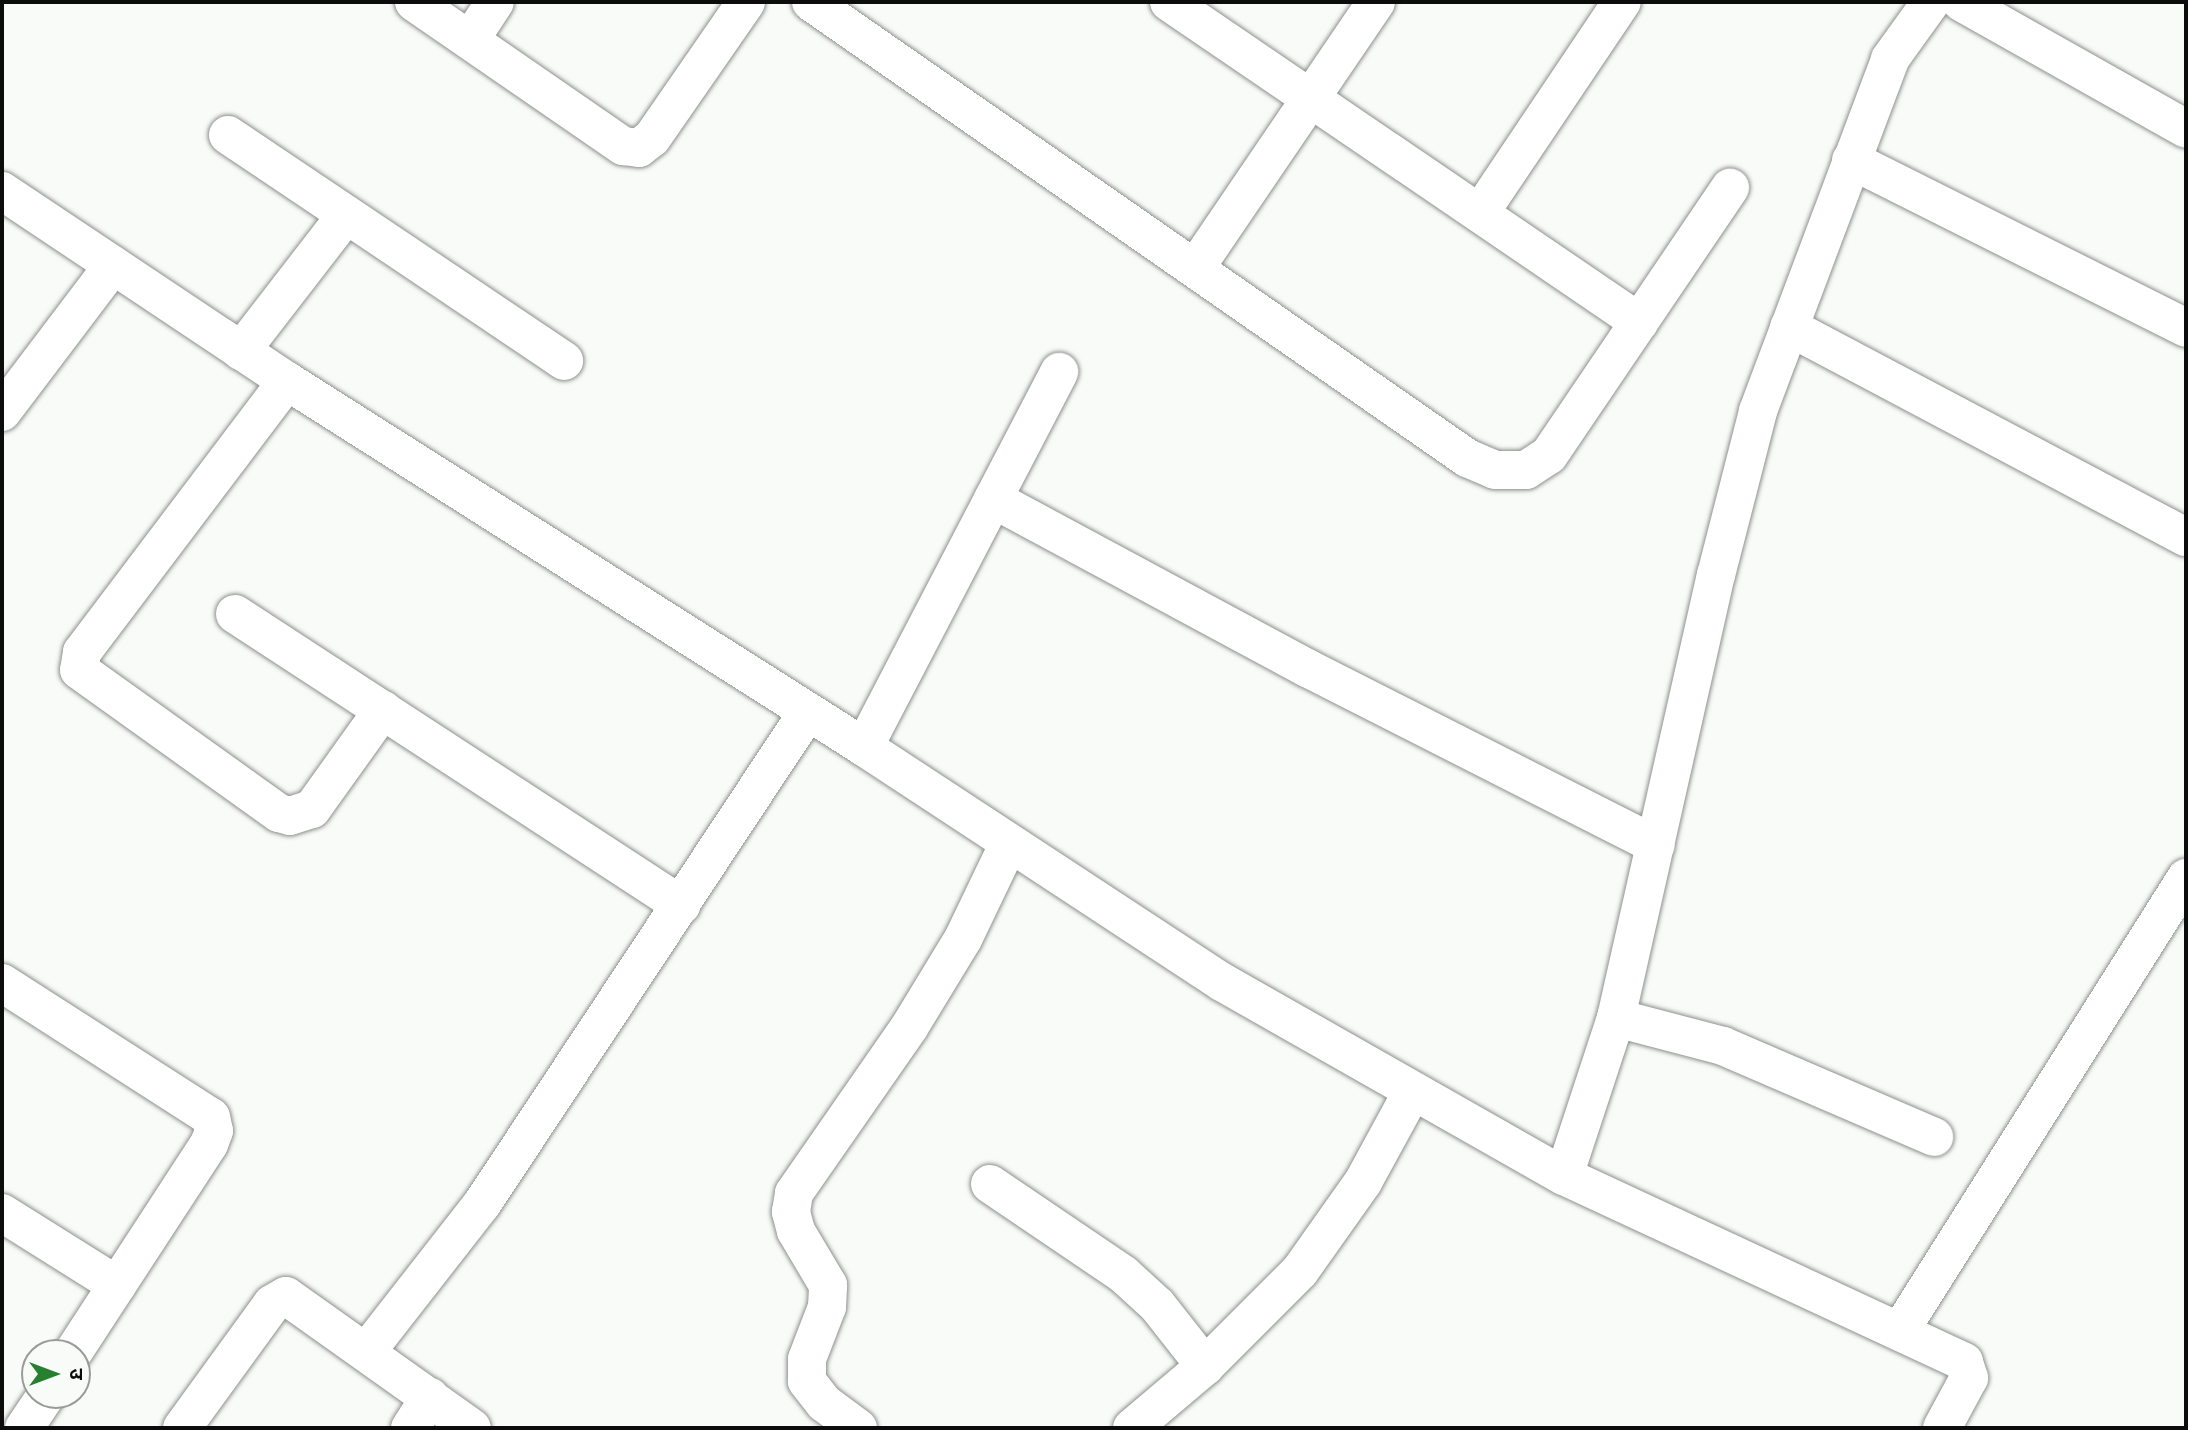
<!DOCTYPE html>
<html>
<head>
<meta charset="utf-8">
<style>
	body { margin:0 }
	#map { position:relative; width:2188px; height:1430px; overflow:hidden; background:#f8fbf8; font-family:"Sofia Sans Condensed","Noto Sans Devanagari",sans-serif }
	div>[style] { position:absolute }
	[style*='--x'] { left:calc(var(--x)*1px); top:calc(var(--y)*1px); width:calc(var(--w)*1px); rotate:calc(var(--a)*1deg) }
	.roads { filter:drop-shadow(0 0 2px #8d908d) drop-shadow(0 0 2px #8d908d) }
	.street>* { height:38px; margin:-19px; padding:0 19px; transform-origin:19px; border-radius:19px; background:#fff }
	span { translate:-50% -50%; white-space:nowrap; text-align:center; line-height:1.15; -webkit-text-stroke:7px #f8fbf8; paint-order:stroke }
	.frame { position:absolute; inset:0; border:4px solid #0b0c0b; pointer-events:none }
	.north { position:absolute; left:21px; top:1339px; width:70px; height:70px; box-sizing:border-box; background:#f8fbf8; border:2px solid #999b99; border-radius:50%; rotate:90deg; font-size:19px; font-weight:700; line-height:28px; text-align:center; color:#0b0c0b }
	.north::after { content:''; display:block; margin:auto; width:24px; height:32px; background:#268030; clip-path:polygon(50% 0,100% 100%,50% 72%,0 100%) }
</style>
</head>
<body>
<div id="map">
	<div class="roads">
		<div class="street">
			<div style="--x:414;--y:2;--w:254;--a:34.6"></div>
			<div style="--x:623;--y:146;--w:16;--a:7"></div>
			<div style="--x:639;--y:148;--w:16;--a:-38"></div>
			<div style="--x:652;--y:138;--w:165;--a:-55.3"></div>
			<div style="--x:811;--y:2;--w:799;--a:34.8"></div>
			<div style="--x:1467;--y:458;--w:30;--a:23"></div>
			<div style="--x:1495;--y:470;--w:31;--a:0"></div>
			<div style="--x:1526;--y:470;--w:27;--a:-33"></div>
			<div style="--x:1549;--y:455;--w:323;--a:-55.9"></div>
			<div style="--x:1169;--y:2;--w:569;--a:34.25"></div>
			<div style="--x:1961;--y:2;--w:258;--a:29.4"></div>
			<div style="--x:470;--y:40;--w:45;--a:-56.7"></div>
			<div style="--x:228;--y:135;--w:405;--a:33.9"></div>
			<div style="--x:1851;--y:160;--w:375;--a:26.6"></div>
			<div style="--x:2;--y:191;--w:343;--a:33.7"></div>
			<div style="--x:287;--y:381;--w:683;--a:32.39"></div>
			<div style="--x:864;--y:747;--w:428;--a:33.3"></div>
			<div style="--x:1222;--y:982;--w:393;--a:29.6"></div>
			<div style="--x:1564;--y:1176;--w:441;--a:24.9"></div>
			<div style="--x:1964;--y:1362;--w:17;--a:73"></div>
			<div style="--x:1969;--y:1378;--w:57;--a:118.4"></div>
			<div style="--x:1480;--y:213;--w:254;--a:-56.1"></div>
			<div style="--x:1196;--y:267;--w:320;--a:-55.8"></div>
			<div style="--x:1789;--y:327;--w:449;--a:27.9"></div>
			<div style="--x:241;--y:351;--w:172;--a:-52.3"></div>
			<div style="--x:287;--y:381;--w:340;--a:127.1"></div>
			<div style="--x:82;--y:652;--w:18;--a:99"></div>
			<div style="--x:79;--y:670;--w:246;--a:35.6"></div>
			<div style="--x:279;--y:813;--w:11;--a:15"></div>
			<div style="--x:290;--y:816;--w:23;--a:-18"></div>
			<div style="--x:312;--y:809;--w:122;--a:-54.4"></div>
			<div style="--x:2;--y:412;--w:184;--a:-52.9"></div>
			<div style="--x:993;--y:499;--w:357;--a:28.3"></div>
			<div style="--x:1307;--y:668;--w:391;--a:26.9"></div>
			<div style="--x:235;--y:614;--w:533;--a:33.12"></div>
			<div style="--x:864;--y:747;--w:423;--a:-62.5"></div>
			<div style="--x:2;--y:983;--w:248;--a:32.7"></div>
			<div style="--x:211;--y:1117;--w:14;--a:78"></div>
			<div style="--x:214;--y:1131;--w:14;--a:111"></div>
			<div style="--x:209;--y:1144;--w:249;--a:123.1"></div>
			<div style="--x:1616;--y:1018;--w:111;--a:14.7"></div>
			<div style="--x:1723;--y:1046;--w:230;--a:23.3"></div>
			<div style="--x:1564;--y:1176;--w:166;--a:-71.8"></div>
			<div style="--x:1616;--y:1018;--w:454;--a:-77.3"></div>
			<div style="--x:1716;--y:575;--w:169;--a:-75.6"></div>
			<div style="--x:1758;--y:411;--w:376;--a:-69.4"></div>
			<div style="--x:1890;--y:59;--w:70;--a:-54.3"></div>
			<div style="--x:990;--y:1184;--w:161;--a:34.1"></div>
			<div style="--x:1123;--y:1274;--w:46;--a:42.4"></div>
			<div style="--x:1157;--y:1305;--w:78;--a:51.8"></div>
			<div style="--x:2;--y:1213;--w:136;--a:32.1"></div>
			<div style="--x:1900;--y:1331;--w:536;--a:-57.73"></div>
			<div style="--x:367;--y:1351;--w:187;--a:-52"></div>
			<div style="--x:482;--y:1204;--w:589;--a:-56.5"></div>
			<div style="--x:24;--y:1428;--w:40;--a:-56"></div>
			<div style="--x:182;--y:1428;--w:153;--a:-54"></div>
			<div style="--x:272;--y:1304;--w:16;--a:-30"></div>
			<div style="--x:286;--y:1296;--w:228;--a:35.4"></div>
			<div style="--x:410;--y:1428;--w:37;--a:-57"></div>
			<div style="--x:858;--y:1428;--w:42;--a:-143.7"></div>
			<div style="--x:824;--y:1403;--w:28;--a:-128"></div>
			<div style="--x:807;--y:1381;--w:22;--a:-90"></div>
			<div style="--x:807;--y:1359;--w:56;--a:-69"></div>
			<div style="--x:827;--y:1307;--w:22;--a:-87"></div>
			<div style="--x:828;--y:1285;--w:63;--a:-120.7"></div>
			<div style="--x:796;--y:1231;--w:20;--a:-105"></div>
			<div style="--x:791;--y:1212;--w:19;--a:-81"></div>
			<div style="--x:794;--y:1193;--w:203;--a:-55.2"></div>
			<div style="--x:910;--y:1026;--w:102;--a:-58.7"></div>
			<div style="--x:963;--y:939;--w:106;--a:-64.4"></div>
			<div style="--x:1132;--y:1428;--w:96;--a:-40.3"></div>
			<div style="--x:1205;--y:1366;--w:134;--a:-45"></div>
			<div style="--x:1300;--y:1271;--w:109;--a:-54.7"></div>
			<div style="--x:1363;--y:1182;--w:102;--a:-61.4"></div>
		</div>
	</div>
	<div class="frame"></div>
	<div class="north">उ</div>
</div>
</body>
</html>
